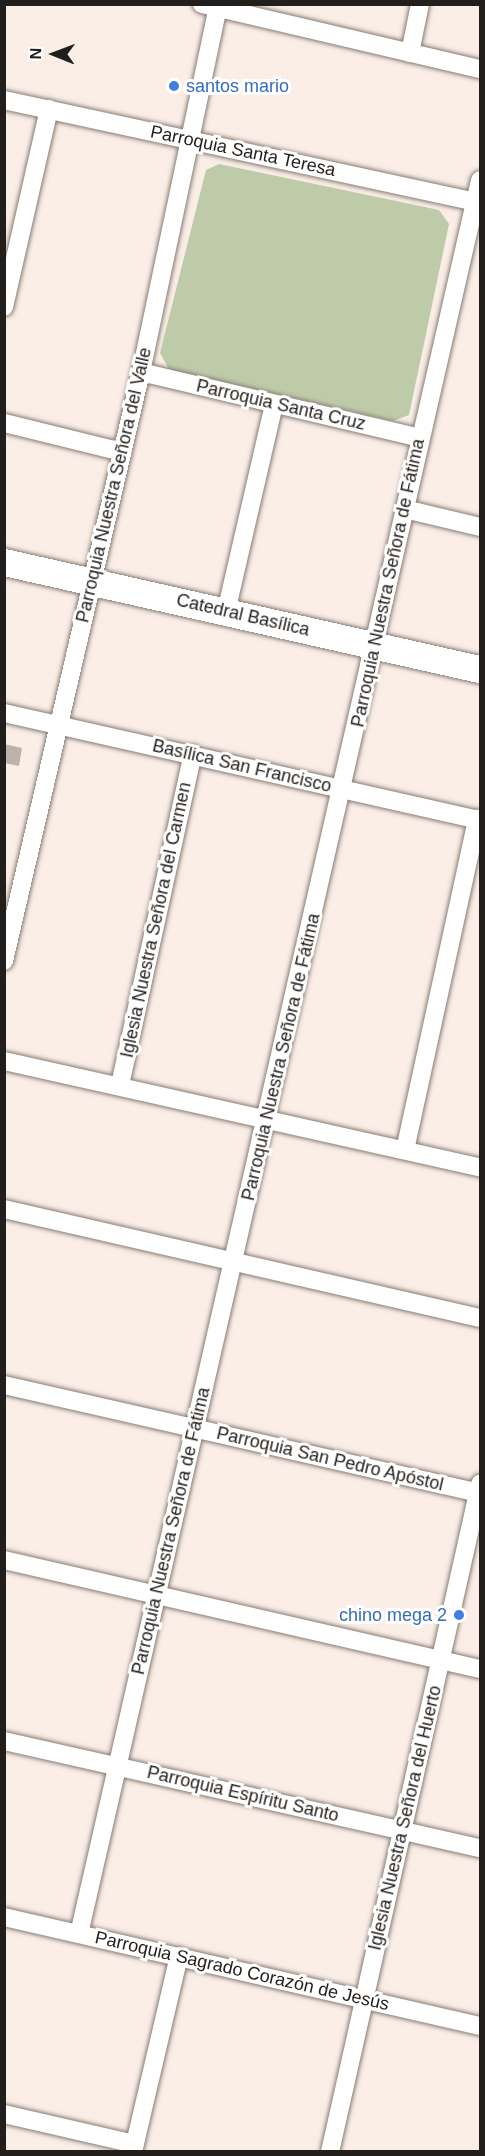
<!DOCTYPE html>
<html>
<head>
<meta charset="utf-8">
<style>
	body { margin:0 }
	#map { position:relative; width:485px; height:2156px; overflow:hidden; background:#faeee6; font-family:Arial,sans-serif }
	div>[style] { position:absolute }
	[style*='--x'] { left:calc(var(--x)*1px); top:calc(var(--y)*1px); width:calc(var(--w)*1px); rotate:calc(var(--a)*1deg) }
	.green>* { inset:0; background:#becba9 }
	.building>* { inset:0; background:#beb3ac }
	.roads { filter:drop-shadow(0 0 2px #877c75) drop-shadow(0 0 2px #877c75) }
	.minor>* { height:18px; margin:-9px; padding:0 9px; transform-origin:9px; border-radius:9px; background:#fff }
	.secondary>* { height:27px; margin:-13.5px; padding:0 13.5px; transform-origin:13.5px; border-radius:13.5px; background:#fff }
	.dots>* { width:16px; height:16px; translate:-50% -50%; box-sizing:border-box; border:3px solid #fff; border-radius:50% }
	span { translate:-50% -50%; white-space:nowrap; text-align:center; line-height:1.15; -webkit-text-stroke:6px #fff; paint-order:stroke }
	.shop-label { font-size:18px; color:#366cbe }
	.left { translate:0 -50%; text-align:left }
	.right { translate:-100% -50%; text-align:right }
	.street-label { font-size:18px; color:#221e1b }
	.frame { position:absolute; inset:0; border:6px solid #221e1b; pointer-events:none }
	.north { position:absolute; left:24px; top:24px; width:60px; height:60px; -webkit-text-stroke:4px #fff; paint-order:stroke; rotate:271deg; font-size:16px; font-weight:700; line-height:24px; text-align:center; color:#221e1b }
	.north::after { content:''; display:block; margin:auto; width:21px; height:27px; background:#221e1b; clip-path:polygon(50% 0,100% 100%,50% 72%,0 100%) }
</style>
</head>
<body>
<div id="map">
	<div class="green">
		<div style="clip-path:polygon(219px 164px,439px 210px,449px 224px,409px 415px,393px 421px,169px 369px,160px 353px,206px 170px)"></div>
	</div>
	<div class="building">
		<div style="clip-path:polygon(4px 744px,22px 748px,19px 766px,4px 763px)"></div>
	</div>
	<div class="roads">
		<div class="minor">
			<div style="--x:202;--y:4;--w:285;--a:13.2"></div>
			<div style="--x:410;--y:53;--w:50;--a:-78.5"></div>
			<div style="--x:4;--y:100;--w:487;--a:12.2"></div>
			<div style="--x:4;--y:307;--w:203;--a:-77.2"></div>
			<div style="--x:141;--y:372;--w:287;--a:13.3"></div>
			<div style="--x:4;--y:423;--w:122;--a:13.8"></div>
			<div style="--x:405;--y:509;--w:77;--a:13.5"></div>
			<div style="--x:226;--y:612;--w:213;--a:-77"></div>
			<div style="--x:4;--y:713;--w:488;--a:12.7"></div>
			<div style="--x:4;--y:961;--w:605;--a:-76.91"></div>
			<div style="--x:141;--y:372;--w:372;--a:-78.1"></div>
			<div style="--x:4;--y:1061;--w:488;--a:12.6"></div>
			<div style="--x:120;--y:1085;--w:339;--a:-77.6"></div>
			<div style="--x:405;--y:1150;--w:339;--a:-77.7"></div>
			<div style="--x:4;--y:1209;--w:488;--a:12.9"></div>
			<div style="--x:4;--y:1385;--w:488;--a:12.8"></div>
			<div style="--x:4;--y:1560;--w:488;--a:12.9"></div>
			<div style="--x:4;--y:1741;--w:488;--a:12.7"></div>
			<div style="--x:4;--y:1917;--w:488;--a:12.9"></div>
			<div style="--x:79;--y:1934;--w:1799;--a:-77.12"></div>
			<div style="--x:4;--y:2114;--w:134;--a:12.9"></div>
			<div style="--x:133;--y:2152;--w:201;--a:-76.8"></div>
			<div style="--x:330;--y:2152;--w:685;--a:-77.34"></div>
		</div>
		<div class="secondary">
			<div style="--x:4;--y:562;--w:488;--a:12.7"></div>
		</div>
	</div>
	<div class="dots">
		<div style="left:174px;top:86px;background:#3f7fe0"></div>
		<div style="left:459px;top:1615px;background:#3f7fe0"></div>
	</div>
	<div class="shop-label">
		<span class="left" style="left:186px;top:86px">santos mario</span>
		<span class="right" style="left:447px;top:1615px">chino mega 2</span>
	</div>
	<div class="street-label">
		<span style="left:243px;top:151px;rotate:12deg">Parroquia Santa Teresa</span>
		<span style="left:281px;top:405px;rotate:13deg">Parroquia Santa Cruz</span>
		<span style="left:114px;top:485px;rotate:-77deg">Parroquia Nuestra Señora del Valle</span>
		<span style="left:388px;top:583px;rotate:-78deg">Parroquia Nuestra Señora de Fátima</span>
		<span style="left:243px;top:615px;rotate:13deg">Catedral Basílica</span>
		<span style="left:242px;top:766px;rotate:13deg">Basílica San Francisco</span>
		<span style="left:156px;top:920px;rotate:-78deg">Iglesia Nuestra Señora del Carmen</span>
		<span style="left:281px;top:1057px;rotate:-77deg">Parroquia Nuestra Señora de Fátima</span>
		<span style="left:330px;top:1459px;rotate:13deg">Parroquia San Pedro Apóstol</span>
		<span style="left:171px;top:1531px;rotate:-77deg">Parroquia Nuestra Señora de Fátima</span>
		<span style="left:243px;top:1794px;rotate:13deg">Parroquia Espíritu Santo</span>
		<span style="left:405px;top:1818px;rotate:-77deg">Iglesia Nuestra Señora del Huerto</span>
		<span style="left:242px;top:1971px;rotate:13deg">Parroquia Sagrado Corazón de Jesús</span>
	</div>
	<div class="frame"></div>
	<div class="north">N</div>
</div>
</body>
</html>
